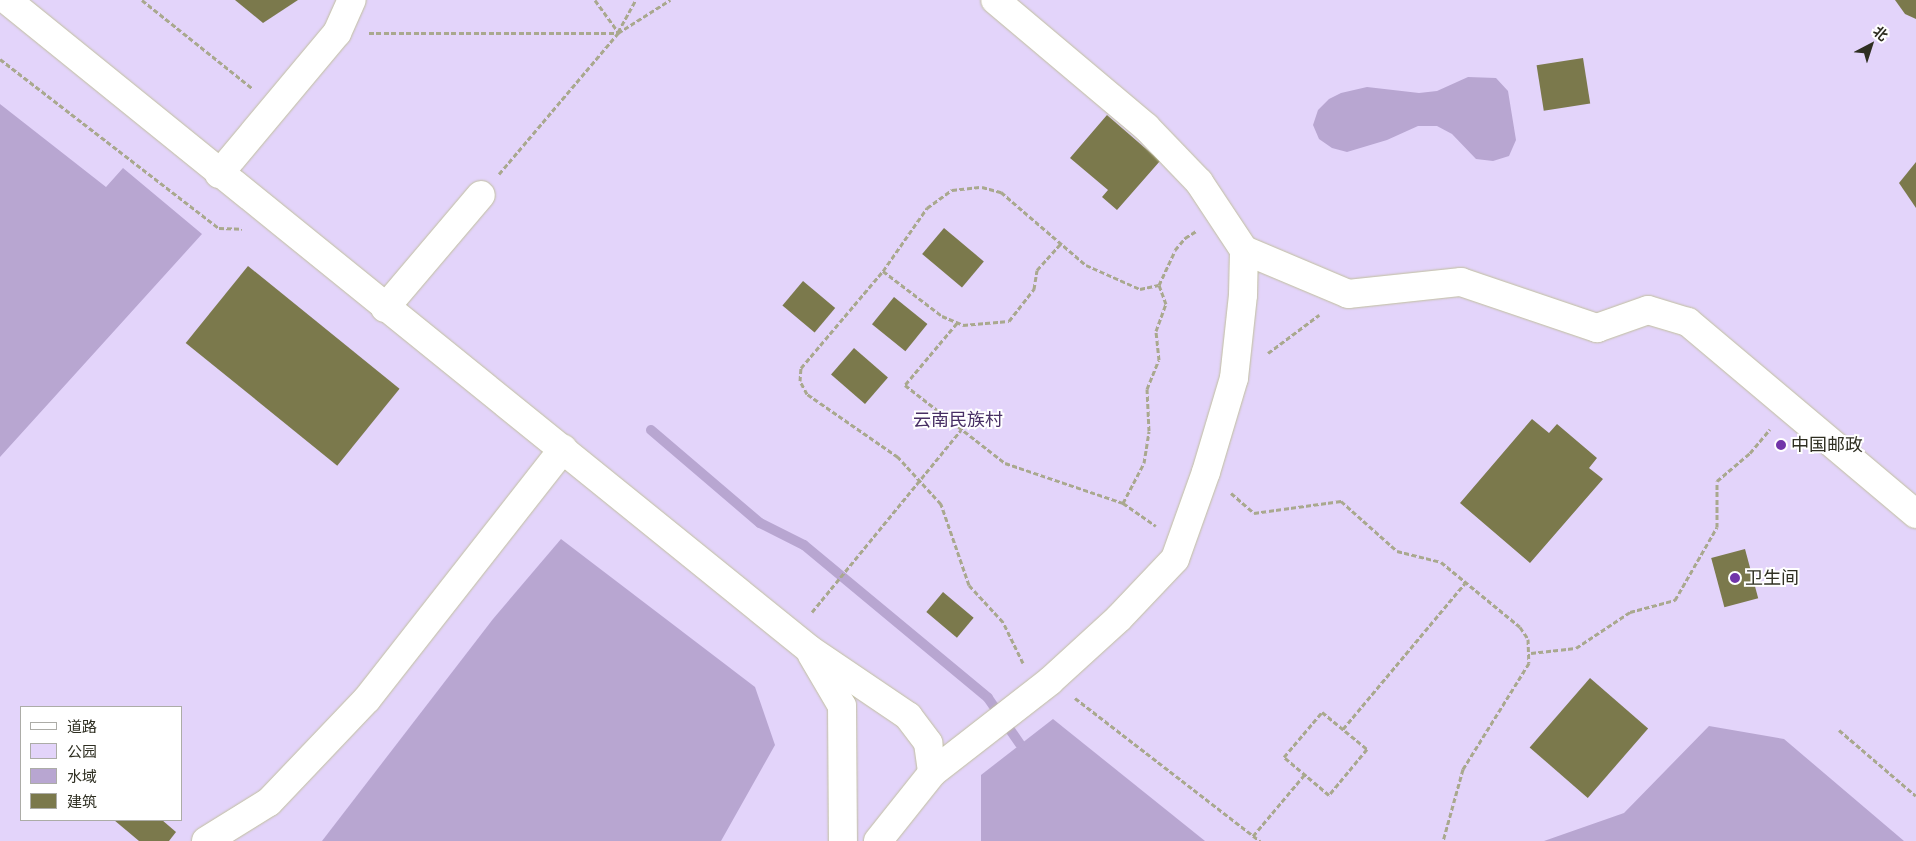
<!DOCTYPE html>
<html>
<head>
<meta charset="utf-8">
<style>
	body { margin:0 }
	#map { position:relative; width:1916px; height:841px; overflow:hidden; background:#faf8d5; font-family:"Asap Condensed","Noto Sans SC",sans-serif }
	div>[style] { position:absolute }
	[style*='--x'] { left:calc(var(--x)*1px); top:calc(var(--y)*1px); width:calc(var(--w)*1px); rotate:calc(var(--a)*1deg) }
	.green>* { inset:0; background:#e3d4fa }
	.water>* { inset:0; background:#b8a6d1 }
	.stream>* { height:10px; margin:-5px; padding:0 5px; transform-origin:5px; border-radius:5px; background:#b8a6d1 }
	.building>* { inset:0; background:#7b794c; transform-origin:0 0 }
	.path>* { height:3px; margin-top:-1.5px; transform-origin:0; background:repeating-linear-gradient(90deg,#a9a88e 0 5px,transparent 0 7.5px) }
	.roads { filter:drop-shadow(0 0 1px #c0bf9d) drop-shadow(0 0 1px #c0bf9d) }
	.minor>* { height:28px; margin:-14px; padding:0 14px; transform-origin:14px; border-radius:14px; background:#fff }
	.dots>* { width:14px; height:14px; translate:-50% -50%; box-sizing:border-box; border:2px solid #fff; border-radius:50% }
	span { translate:-50% -50%; white-space:nowrap; text-align:center; line-height:1.15; -webkit-text-stroke:4px #fff; paint-order:stroke }
	.park-label { font-size:18px; color:#482f65 }
	.poi-label { font-size:18px; color:#2f2f22 }
	.left { translate:0 -50%; text-align:left }
	.legend { position:absolute; left:20px; top:706px; width:162px; height:115px; box-sizing:border-box; background:#fff; border:1px solid #acaca7; margin:0; padding:6px 9px; list-style:none; font-size:15px; color:#2f2f22 }
	.legend li { display:flex; align-items:center; gap:10px; height:25px }
	.legend b { width:25px; border:1px solid #acaca7 }
	.north { position:absolute; left:1846px; top:20px; width:50px; height:50px; -webkit-text-stroke:4px #fff; paint-order:stroke; rotate:40deg; font-size:14px; font-weight:700; line-height:20px; text-align:center; color:#2f2f22 }
	.north::after { content:''; display:block; margin:auto; width:18px; height:22px; background:#2f2f22; clip-path:polygon(50% 0,100% 100%,50% 72%,0 100%) }
</style>
</head>
<body>
<div id="map">
	<div class="green">
		<div style="clip-path:polygon(evenodd,0 0,1916px 0,1916px 841px,0 841px,0 0,21px 707px,181px 707px,181px 820px,21px 820px,21px 707px)"></div>
	</div>
	<div class="water">
		<div style="clip-path:polygon(1468px 77px,1496px 78px,1508px 91px,1516px 140px,1509px 156px,1493px 161px,1476px 159px,1452px 134px,1437px 126px,1418px 126px,1387px 140px,1347px 152px,1332px 148px,1319px 139px,1313px 125px,1318px 110px,1329px 99px,1341px 93px,1367px 87px,1419px 93px,1437px 91px)"></div>
		<div style="clip-path:polygon(0 104px,106px 187px,123px 168px,202px 234px,0 457px)"></div>
		<div style="clip-path:polygon(561px 539px,755px 687px,775px 745px,721px 841px,322px 841px,493px 619px)"></div>
		<div style="clip-path:polygon(1053px 719px,1205px 841px,981px 841px,981px 775px)"></div>
		<div style="clip-path:polygon(1709px 726px,1784px 739px,1904px 841px,1544px 841px,1624px 813px)"></div>
	</div>
	<div class="stream">
		<div style="--x:651;--y:430;--w:143;--a:40.5"></div>
		<div style="--x:760;--y:523;--w:49;--a:26.6"></div>
		<div style="--x:804;--y:545;--w:239;--a:39.7"></div>
		<div style="--x:988;--y:698;--w:56;--a:55.2"></div>
	</div>
	<div class="building">
		<div style="clip-path:polygon(235px 0,298px 0,263px 23px)"></div>
		<div style="clip-path:polygon(1895px 0,1916px 0,1916px 19px,1905px 14px)"></div>
		<div style="left:1583px;top:58px;width:46px;height:47px;rotate:81deg"></div>
		<div style="clip-path:polygon(1107px 115px,1160px 161px,1117px 210px,1102px 197px,1108px 190px,1070px 158px)"></div>
		<div style="clip-path:polygon(1916px 162px,1916px 208px,1899px 183px)"></div>
		<div style="left:944px;top:228px;width:52px;height:34px;rotate:40deg"></div>
		<div style="left:248px;top:266px;width:195px;height:99px;rotate:39deg"></div>
		<div style="left:803px;top:281px;width:42px;height:32px;rotate:40deg"></div>
		<div style="left:894px;top:297px;width:43px;height:35px;rotate:39deg"></div>
		<div style="left:854px;top:348px;width:45px;height:35px;rotate:41deg"></div>
		<div style="clip-path:polygon(1532px 419px,1549px 433px,1557px 424px,1597px 458px,1589px 468px,1603px 479px,1530px 563px,1460px 503px)"></div>
		<div style="left:1745px;top:549px;width:51px;height:35px;rotate:75deg"></div>
		<div style="left:943px;top:592px;width:40px;height:26px;rotate:40deg"></div>
		<div style="left:1590px;top:678px;width:77px;height:92px;rotate:41deg"></div>
		<div style="clip-path:polygon(114px 820px,162px 820px,176px 832px,169px 841px,139px 841px)"></div>
	</div>
	<div class="path">
		<div style="--x:142;--y:0;--w:141;--a:38.7"></div>
		<div style="--x:595;--y:0;--w:39;--a:54"></div>
		<div style="--x:618;--y:32;--w:37;--a:-61"></div>
		<div style="--x:369;--y:33;--w:249;--a:0"></div>
		<div style="--x:0;--y:59;--w:277;--a:37.7"></div>
		<div style="--x:219;--y:228;--w:23;--a:2"></div>
		<div style="--x:499;--y:174;--w:185;--a:-49.8"></div>
		<div style="--x:618;--y:33;--w:62;--a:-32.4"></div>
		<div style="--x:883;--y:271;--w:74;--a:37.3"></div>
		<div style="--x:942;--y:316;--w:23;--a:23"></div>
		<div style="--x:963;--y:325;--w:46;--a:-5"></div>
		<div style="--x:1009;--y:321;--w:41;--a:-52"></div>
		<div style="--x:1034;--y:289;--w:19;--a:-81"></div>
		<div style="--x:1037;--y:270;--w:36;--a:-48"></div>
		<div style="--x:957;--y:323;--w:81;--a:130"></div>
		<div style="--x:905;--y:385;--w:127;--a:38"></div>
		<div style="--x:1005;--y:463;--w:125;--a:18.7"></div>
		<div style="--x:1123;--y:503;--w:40;--a:34.9"></div>
		<div style="--x:1268;--y:353;--w:64;--a:-36.7"></div>
		<div style="--x:1231;--y:493;--w:30;--a:41"></div>
		<div style="--x:1254;--y:513;--w:88;--a:-7.9"></div>
		<div style="--x:1341;--y:501;--w:75;--a:41.8"></div>
		<div style="--x:1397;--y:551;--w:45;--a:14"></div>
		<div style="--x:1441;--y:562;--w:102;--a:39.4"></div>
		<div style="--x:1520;--y:627;--w:14;--a:56"></div>
		<div style="--x:1528;--y:639;--w:24;--a:88"></div>
		<div style="--x:1529;--y:663;--w:125;--a:121.9"></div>
		<div style="--x:1463;--y:769;--w:75;--a:105.5"></div>
		<div style="--x:1123;--y:503;--w:45;--a:-62.3"></div>
		<div style="--x:1144;--y:463;--w:32;--a:-81"></div>
		<div style="--x:1149;--y:431;--w:42;--a:-92.7"></div>
		<div style="--x:1147;--y:389;--w:31;--a:-68"></div>
		<div style="--x:1159;--y:360;--w:29;--a:-96"></div>
		<div style="--x:1156;--y:331;--w:29;--a:-70"></div>
		<div style="--x:1166;--y:304;--w:20;--a:-110"></div>
		<div style="--x:1159;--y:285;--w:38;--a:-65"></div>
		<div style="--x:1175;--y:250;--w:16;--a:-50"></div>
		<div style="--x:1185;--y:238;--w:13;--a:-32"></div>
		<div style="--x:812;--y:612;--w:235;--a:-50.7"></div>
		<div style="--x:1531;--y:653;--w:45;--a:-6.3"></div>
		<div style="--x:1576;--y:648;--w:65;--a:-33.7"></div>
		<div style="--x:1630;--y:612;--w:47;--a:-14.9"></div>
		<div style="--x:1675;--y:600;--w:84;--a:-60.1"></div>
		<div style="--x:1717;--y:527;--w:46;--a:-90"></div>
		<div style="--x:1717;--y:481;--w:43;--a:-40.3"></div>
		<div style="--x:1750;--y:453;--w:31;--a:-50"></div>
		<div style="--x:1023;--y:663;--w:46;--a:-116"></div>
		<div style="--x:1003;--y:622;--w:50;--a:-132.6"></div>
		<div style="--x:969;--y:585;--w:86;--a:-109.1"></div>
		<div style="--x:941;--y:504;--w:64;--a:-132.5"></div>
		<div style="--x:898;--y:457;--w:111;--a:-145.3"></div>
		<div style="--x:807;--y:394;--w:15;--a:-118"></div>
		<div style="--x:800;--y:381;--w:13;--a:-86"></div>
		<div style="--x:801;--y:368;--w:127;--a:-49.8"></div>
		<div style="--x:883;--y:271;--w:77;--a:-55.1"></div>
		<div style="--x:927;--y:208;--w:31;--a:-36"></div>
		<div style="--x:952;--y:190;--w:30;--a:-6"></div>
		<div style="--x:982;--y:187;--w:20;--a:15"></div>
		<div style="--x:1001;--y:192;--w:112;--a:40.7"></div>
		<div style="--x:1086;--y:265;--w:59;--a:24"></div>
		<div style="--x:1140;--y:289;--w:19;--a:-12"></div>
		<div style="--x:1075;--y:698;--w:234;--a:37.7"></div>
		<div style="--x:1322;--y:712;--w:58;--a:39.4"></div>
		<div style="--x:1367;--y:749;--w:60;--a:129.6"></div>
		<div style="--x:1329;--y:795;--w:59;--a:-139.8"></div>
		<div style="--x:1284;--y:757;--w:59;--a:-49.8"></div>
		<div style="--x:1343;--y:729;--w:190;--a:-50.1"></div>
		<div style="--x:1839;--y:730;--w:101;--a:40.6"></div>
		<div style="--x:1253;--y:836;--w:81;--a:-50"></div>
	</div>
	<div class="roads">
		<div class="minor">
			<div style="--x:7;--y:0;--w:1032;--a:38.98"></div>
			<div style="--x:809;--y:649;--w:120;--a:34.1"></div>
			<div style="--x:908;--y:716;--w:34;--a:53"></div>
			<div style="--x:928;--y:743;--w:30;--a:82"></div>
			<div style="--x:219;--y:174;--w:184;--a:-50.1"></div>
			<div style="--x:337;--y:33;--w:36;--a:-66"></div>
			<div style="--x:1244;--y:250;--w:113;--a:22.9"></div>
			<div style="--x:1348;--y:294;--w:114;--a:-6.1"></div>
			<div style="--x:1461;--y:282;--w:144;--a:18.7"></div>
			<div style="--x:1597;--y:328;--w:54;--a:-19.4"></div>
			<div style="--x:1648;--y:310;--w:42;--a:16.7"></div>
			<div style="--x:1688;--y:322;--w:298;--a:40.1"></div>
			<div style="--x:385;--y:308;--w:148;--a:-49.7"></div>
			<div style="--x:812;--y:655;--w:59;--a:59.5"></div>
			<div style="--x:842;--y:706;--w:135;--a:89.6"></div>
			<div style="--x:206;--y:841;--w:74;--a:-31.8"></div>
			<div style="--x:269;--y:802;--w:142;--a:-46.4"></div>
			<div style="--x:367;--y:699;--w:318;--a:-51.9"></div>
			<div style="--x:878;--y:841;--w:87;--a:-51.5"></div>
			<div style="--x:932;--y:773;--w:150;--a:-37.9"></div>
			<div style="--x:1050;--y:681;--w:93;--a:-42.4"></div>
			<div style="--x:1119;--y:618;--w:81;--a:-46.5"></div>
			<div style="--x:1175;--y:559;--w:92;--a:-70.4"></div>
			<div style="--x:1206;--y:472;--w:98;--a:-73.4"></div>
			<div style="--x:1234;--y:378;--w:83;--a:-83.8"></div>
			<div style="--x:1243;--y:295;--w:45;--a:-88.7"></div>
			<div style="--x:1244;--y:250;--w:82;--a:-123.5"></div>
			<div style="--x:1199;--y:182;--w:76;--a:-133.9"></div>
			<div style="--x:1146;--y:127;--w:197;--a:-139.9"></div>
		</div>
	</div>
	<div class="dots">
		<div style="left:1781px;top:445px;background:#7134a9"></div>
		<div style="left:1735px;top:578px;background:#7134a9"></div>
	</div>
	<div class="park-label">
		<span style="left:958px;top:420px">云南民族村</span>
	</div>
	<div class="poi-label">
		<span class="left" style="left:1791px;top:445px">中国邮政</span>
		<span class="left" style="left:1745px;top:578px">卫生间</span>
	</div>
	<ul class="legend">
	<li><b style="height:6px;background:#fff"></b>道路</li>
	<li><b style="height:14px;background:#e3d4fa"></b>公园</li>
	<li><b style="height:14px;background:#b8a6d1"></b>水域</li>
	<li><b style="height:14px;background:#7b794c"></b>建筑</li>
	</ul>
	<div class="north">北</div>
</div>
</body>
</html>
